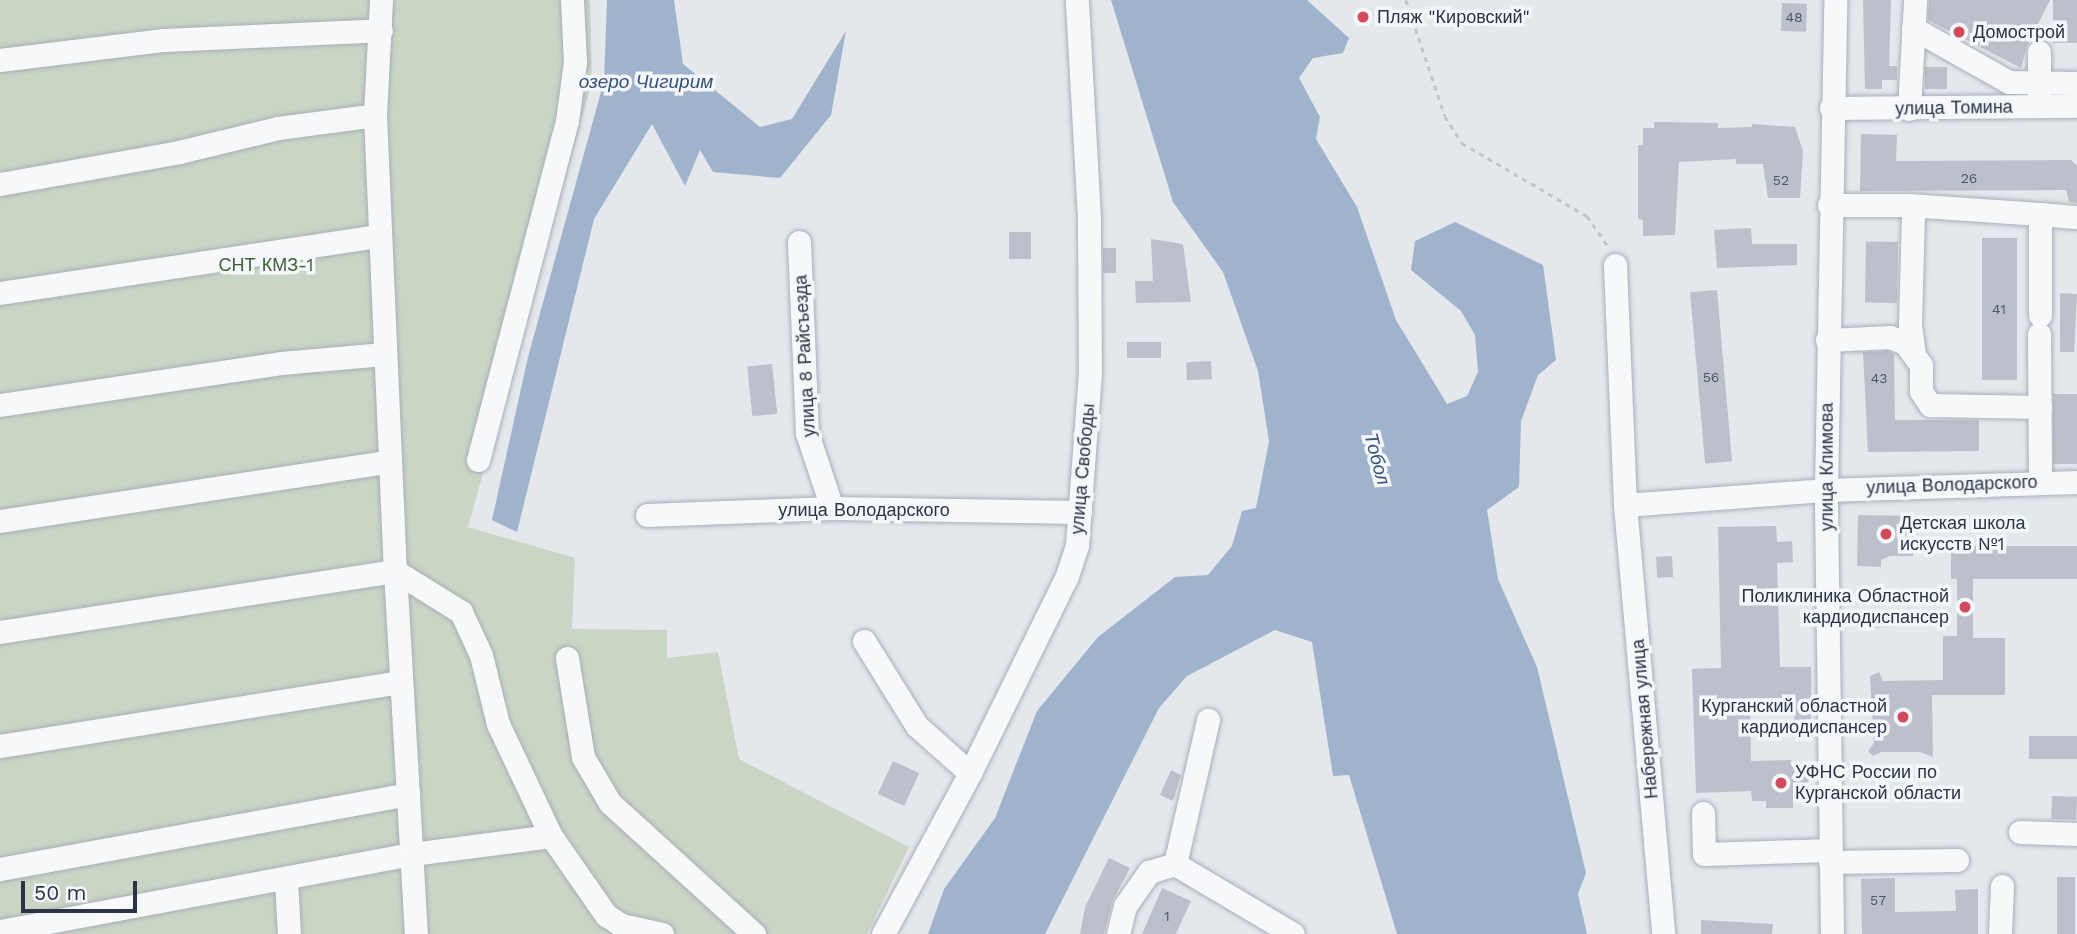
<!DOCTYPE html>
<html>
<head>
<meta charset="utf-8">
<style>
	body { margin:0 }
	#map { position:relative; width:2077px; height:934px; overflow:hidden; background:#e4e7ec; font-family:"Work Sans",sans-serif }
	div>[style] { position:absolute }
	[style*='--x'] { left:calc(var(--x)*1px); top:calc(var(--y)*1px); width:calc(var(--w)*1px); rotate:calc(var(--a)*1deg) }
	.green>* { inset:0; background:#c9d6c5 }
	.water>* { inset:0; background:#9fb4cc }
	.building>* { inset:0; background:#bbc0ca; transform-origin:0 0 }
	.path>* { height:2.5px; margin-top:-1.25px; transform-origin:0; background:repeating-linear-gradient(90deg,#c2c5cb 0 5px,transparent 0 10px) }
	.roads { filter:drop-shadow(0 0 2px #a9aeb7) drop-shadow(0 0 2px #a9aeb7) }
	.minor>* { height:23px; margin:-11.5px; padding:0 11.5px; transform-origin:11.5px; border-radius:11.5px; background:#f7f8fa }
	.dots>* { width:19px; height:19px; translate:-50% -50%; box-sizing:border-box; border:4px solid #f4f6f9; border-radius:50% }
	span { translate:-50% -50%; white-space:nowrap; text-align:center; line-height:1.15; -webkit-text-stroke:7px #f4f6f9; paint-order:stroke }
	.number-label { font-size:14px; color:#4f5766 }
	.number-label span { -webkit-text-stroke-width:0 }
	.poi-label { font-size:18px; color:#2b3445 }
	.left { translate:0 -50%; text-align:left }
	.right { translate:-100% -50%; text-align:right }
	.street-label { font-size:18px; color:#2b3445 }
	.park-label { font-size:18px; color:#3f6138 }
	.water-label { font-size:19px; color:#34527a; font-style:italic }
	.scale { position:absolute; left:21px; top:881px; width:116px; height:32px; box-sizing:border-box; border:4px solid #2b3445; border-top:0; padding-left:9px; font-size:21px; line-height:24px; white-space:nowrap; color:#2b3445; -webkit-text-stroke:5px #f4f6f9; paint-order:stroke }
</style>
</head>
<body>
<div id="map">
	<div class="green">
		<div style="clip-path:polygon(0 0,590px 0,592px 82px,468px 527px,575px 558px,572px 629px,667px 630px,667px 658px,718px 652px,739px 759px,909px 847px,867px 934px,0 934px)"></div>
	</div>
	<div class="water">
		<div style="clip-path:polygon(607px 0,674px 0,683px 64px,760px 127px,792px 119px,846px 31px,831px 115px,780px 178px,713px 172px,700px 150px,685px 186px,652px 124px,594px 219px,517px 532px,492px 520px,528px 357px,604px 81px)"></div>
		<div style="clip-path:polygon(1111px 0,1307px 0,1349px 38px,1343px 53px,1313px 58px,1299px 78px,1320px 117px,1316px 139px,1357px 207px,1396px 320px,1447px 404px,1467px 396px,1478px 372px,1475px 335px,1461px 311px,1411px 270px,1415px 241px,1455px 222px,1543px 265px,1556px 360px,1538px 375px,1521px 421px,1519px 487px,1487px 510px,1498px 579px,1537px 667px,1586px 873px,1578px 894px,1587px 934px,1397px 934px,1349px 775px,1333px 776px,1312px 642px,1275px 630px,1187px 676px,1159px 708px,1045px 934px,928px 934px,944px 889px,995px 818px,1037px 711px,1098px 637px,1175px 577px,1208px 575px,1232px 546px,1242px 511px,1256px 508px,1269px 441px,1258px 371px,1223px 272px,1173px 202px)"></div>
	</div>
	<div class="building">
		<div style="clip-path:polygon(1863px 0,1891px 0,1889px 66px,1897px 66px,1897px 80px,1882px 80px,1882px 89px,1865px 89px)"></div>
		<div style="clip-path:polygon(1929px 0,2050px 0,2027px 46px,2021px 68px,1928px 20px)"></div>
		<div style="left:2053px;top:0;width:24px;height:43px"></div>
		<div style="left:1782px;top:3px;width:25px;height:28px;rotate:2deg"></div>
		<div style="left:1925px;top:67px;width:22px;height:22px"></div>
		<div style="clip-path:polygon(1654px 122px,1718px 123px,1718px 128px,1752px 127px,1752px 124px,1795px 127px,1803px 151px,1800px 198px,1768px 198px,1763px 164px,1736px 164px,1736px 159px,1679px 162px,1675px 235px,1643px 236px,1643px 220px,1638px 219px,1638px 145px,1643px 145px,1643px 128px,1654px 128px)"></div>
		<div style="clip-path:polygon(1861px 134px,1897px 135px,1896px 161px,2071px 160px,2077px 166px,2077px 203px,2069px 202px,2066px 190px,1860px 191px)"></div>
		<div style="clip-path:polygon(1751px 228px,1752px 244px,1797px 244px,1797px 265px,1717px 268px,1714px 230px)"></div>
		<div style="left:1009px;top:232px;width:22px;height:27px"></div>
		<div style="left:1982px;top:238px;width:35px;height:142px"></div>
		<div style="clip-path:polygon(1151px 239px,1183px 244px,1191px 302px,1136px 303px,1135px 281px,1153px 281px)"></div>
		<div style="left:1898px;top:242px;width:61px;height:32px;rotate:91deg"></div>
		<div style="left:1103px;top:248px;width:13px;height:25px"></div>
		<div style="left:1717px;top:290px;width:172px;height:27px;rotate:85deg"></div>
		<div style="clip-path:polygon(2060px 293px,2077px 294px,2074px 352px,2060px 352px)"></div>
		<div style="left:1161px;top:342px;width:16px;height:34px;rotate:90deg"></div>
		<div style="clip-path:polygon(1888px 351px,1894px 354px,1895px 420px,1979px 420px,1979px 451px,1868px 452px,1863px 352px)"></div>
		<div style="left:1211px;top:361px;width:18px;height:25px;rotate:87deg"></div>
		<div style="left:772px;top:364px;width:50px;height:25px;rotate:84deg"></div>
		<div style="left:2053px;top:394px;width:24px;height:70px"></div>
		<div style="clip-path:polygon(1858px 515px,1914px 516px,1913px 556px,1890px 556px,1881px 560px,1881px 567px,1857px 566px)"></div>
		<div style="clip-path:polygon(1776px 526px,1777px 542px,1792px 541px,1793px 562px,1777px 563px,1780px 667px,1811px 667px,1811px 720px,1794px 722px,1794px 698px,1750px 698px,1751px 761px,1792px 760px,1793px 767px,1809px 766px,1810px 799px,1793px 800px,1793px 808px,1766px 808px,1766px 801px,1752px 801px,1751px 791px,1696px 793px,1692px 669px,1721px 668px,1718px 527px)"></div>
		<div style="clip-path:polygon(1951px 546px,2077px 546px,2077px 579px,1973px 579px,1973px 638px,2005px 638px,2005px 695px,1932px 695px,1933px 757px,1920px 752px,1881px 752px,1873px 756px,1868px 751px,1874px 743px,1870px 676px,1879px 672px,1883px 681px,1943px 680px,1943px 636px,1957px 636px,1957px 579px,1951px 579px)"></div>
		<div style="left:1672px;top:556px;width:21px;height:16px;rotate:87deg"></div>
		<div style="left:1906px;top:613px;width:12px;height:38px;rotate:85deg"></div>
		<div style="left:2029px;top:736px;width:48px;height:23px"></div>
		<div style="left:893px;top:761px;width:29px;height:36px;rotate:25deg"></div>
		<div style="clip-path:polygon(1171px 770px,1181px 775px,1173px 801px,1160px 795px)"></div>
		<div style="left:2052px;top:796px;width:25px;height:23px;rotate:2deg"></div>
		<div style="clip-path:polygon(1109px 858px,1130px 868px,1112px 902px,1104px 934px,1080px 934px,1085px 907px)"></div>
		<div style="left:2057px;top:877px;width:18px;height:57px"></div>
		<div style="clip-path:polygon(1895px 878px,1895px 912px,1956px 911px,1955px 890px,1978px 889px,1978px 934px,1862px 934px,1861px 879px)"></div>
		<div style="clip-path:polygon(1162px 888px,1191px 901px,1176px 934px,1142px 934px)"></div>
		<div style="clip-path:polygon(1701px 920px,1773px 924px,1772px 934px,1701px 934px)"></div>
	</div>
	<div class="path">
		<div style="--x:1406;--y:0;--w:122;--a:71.4"></div>
		<div style="--x:1445;--y:116;--w:32;--a:58"></div>
		<div style="--x:1462;--y:143;--w:145;--a:30.3"></div>
		<div style="--x:1587;--y:216;--w:39;--a:55"></div>
	</div>
	<div class="roads">
		<div class="minor">
			<div style="--x:381;--y:0;--w:115;--a:93"></div>
			<div style="--x:375;--y:115;--w:456;--a:87.5"></div>
			<div style="--x:395;--y:571;--w:78;--a:31.8"></div>
			<div style="--x:461;--y:612;--w:47;--a:65.1"></div>
			<div style="--x:481;--y:655;--w:71;--a:76.2"></div>
			<div style="--x:498;--y:724;--w:124;--a:64.7"></div>
			<div style="--x:551;--y:836;--w:96;--a:55.2"></div>
			<div style="--x:606;--y:915;--w:18;--a:34"></div>
			<div style="--x:621;--y:925;--w:42;--a:12.4"></div>
			<div style="--x:1913;--y:28;--w:110;--a:29.4"></div>
			<div style="--x:2009;--y:82;--w:68;--a:0.8"></div>
			<div style="--x:0;--y:60;--w:165;--a:-7"></div>
			<div style="--x:164;--y:40;--w:217;--a:-2.6"></div>
			<div style="--x:2039;--y:97;--w:45;--a:-90"></div>
			<div style="--x:1831;--y:108;--w:246;--a:-0.5"></div>
			<div style="--x:1909;--y:109;--w:109;--a:-86.8"></div>
			<div style="--x:0;--y:184;--w:182;--a:-10.1"></div>
			<div style="--x:179;--y:152;--w:102;--a:-13.6"></div>
			<div style="--x:278;--y:128;--w:98;--a:-7.6"></div>
			<div style="--x:1829;--y:205;--w:79;--a:0"></div>
			<div style="--x:1908;--y:205;--w:132;--a:3.9"></div>
			<div style="--x:1908;--y:205;--w:11;--a:63"></div>
			<div style="--x:1913;--y:215;--w:110;--a:91.6"></div>
			<div style="--x:1910;--y:325;--w:27;--a:82"></div>
			<div style="--x:799;--y:242;--w:191;--a:87.6"></div>
			<div style="--x:807;--y:433;--w:79;--a:71.6"></div>
			<div style="--x:1615;--y:265;--w:240;--a:87.6"></div>
			<div style="--x:1625;--y:505;--w:431;--a:84.9"></div>
			<div style="--x:0;--y:293;--w:383;--a:-8.6"></div>
			<div style="--x:2040;--y:315;--w:101;--a:-90"></div>
			<div style="--x:2040;--y:214;--w:37;--a:5"></div>
			<div style="--x:2039;--y:334;--w:148;--a:89.6"></div>
			<div style="--x:1827;--y:340;--w:63;--a:-2.7"></div>
			<div style="--x:1890;--y:337;--w:16;--a:22"></div>
			<div style="--x:1905;--y:343;--w:27;--a:54"></div>
			<div style="--x:1921;--y:365;--w:26;--a:90"></div>
			<div style="--x:1921;--y:391;--w:17;--a:57"></div>
			<div style="--x:1930;--y:405;--w:110;--a:1"></div>
			<div style="--x:0;--y:405;--w:284;--a:-8.5"></div>
			<div style="--x:281;--y:363;--w:103;--a:-5"></div>
			<div style="--x:478;--y:460;--w:350;--a:-75.3"></div>
			<div style="--x:567;--y:121;--w:60;--a:-82.3"></div>
			<div style="--x:575;--y:62;--w:62;--a:-92.8"></div>
			<div style="--x:1625;--y:505;--w:202;--a:-4.3"></div>
			<div style="--x:1826;--y:490;--w:251;--a:-1.8"></div>
			<div style="--x:647;--y:515;--w:185;--a:-2.2"></div>
			<div style="--x:832;--y:508;--w:248;--a:0.9"></div>
			<div style="--x:0;--y:521;--w:391;--a:-8.7"></div>
			<div style="--x:0;--y:632;--w:400;--a:-8.8"></div>
			<div style="--x:395;--y:571;--w:364;--a:86.7"></div>
			<div style="--x:864;--y:641;--w:100;--a:58.1"></div>
			<div style="--x:917;--y:726;--w:71;--a:41.6"></div>
			<div style="--x:567;--y:658;--w:100;--a:80.8"></div>
			<div style="--x:583;--y:757;--w:53;--a:59.6"></div>
			<div style="--x:610;--y:803;--w:195;--a:42.3"></div>
			<div style="--x:0;--y:746;--w:404;--a:-9.1"></div>
			<div style="--x:1703;--y:813;--w:41;--a:88.6"></div>
			<div style="--x:1704;--y:854;--w:126;--a:-1.8"></div>
			<div style="--x:2020;--y:832;--w:57;--a:2"></div>
			<div style="--x:1830;--y:862;--w:127;--a:-0.9"></div>
			<div style="--x:1175;--y:864;--w:148;--a:-77.1"></div>
			<div style="--x:0;--y:869;--w:415;--a:-10.4"></div>
			<div style="--x:286;--y:881;--w:53;--a:86.8"></div>
			<div style="--x:0;--y:931;--w:419;--a:-10.6"></div>
			<div style="--x:412;--y:854;--w:140;--a:-7.4"></div>
			<div style="--x:883;--y:934;--w:183;--a:-61.6"></div>
			<div style="--x:970;--y:773;--w:220;--a:-63.8"></div>
			<div style="--x:1067;--y:576;--w:33;--a:-72"></div>
			<div style="--x:1077;--y:545;--w:172;--a:-85.7"></div>
			<div style="--x:1090;--y:373;--w:155;--a:-90.4"></div>
			<div style="--x:1089;--y:218;--w:218;--a:-93.2"></div>
			<div style="--x:1118;--y:934;--w:29;--a:-76"></div>
			<div style="--x:1125;--y:906;--w:42;--a:-54.8"></div>
			<div style="--x:1149;--y:872;--w:27;--a:-17"></div>
			<div style="--x:1175;--y:864;--w:137;--a:30.7"></div>
			<div style="--x:1832;--y:934;--w:444;--a:-90.8"></div>
			<div style="--x:1826;--y:490;--w:490;--a:-88.9"></div>
			<div style="--x:2000;--y:934;--w:48;--a:-87.6"></div>
		</div>
	</div>
	<div class="dots">
		<div style="left:1363px;top:17px;background:#d1495b"></div>
		<div style="left:1959px;top:32px;background:#d1495b"></div>
		<div style="left:1886px;top:534px;background:#d1495b"></div>
		<div style="left:1965px;top:607px;background:#d1495b"></div>
		<div style="left:1903px;top:717px;background:#d1495b"></div>
		<div style="left:1781px;top:783px;background:#d1495b"></div>
	</div>
	<div class="number-label">
		<span style="left:1794px;top:17px">48</span>
		<span style="left:1969px;top:178px">26</span>
		<span style="left:1781px;top:180px">52</span>
		<span style="left:1999px;top:309px">41</span>
		<span style="left:1711px;top:377px">56</span>
		<span style="left:1879px;top:378px">43</span>
		<span style="left:1878px;top:900px">57</span>
		<span style="left:1167px;top:916px">1</span>
	</div>
	<div class="poi-label">
		<span class="left" style="left:1377px;top:17px">Пляж "Кировский"</span>
		<span class="left" style="left:1973px;top:32px">Домострой</span>
		<span class="left" style="left:1900px;top:534px">Детская школа<br>искусств №1</span>
		<span class="right" style="left:1949px;top:607px">Поликлиника Областной<br>кардиодиспансер</span>
		<span class="right" style="left:1887px;top:717px">Курганский областной<br>кардиодиспансер</span>
		<span class="left" style="left:1795px;top:783px">УФНС России по<br>Курганской области</span>
	</div>
	<div class="street-label">
		<span style="left:1954px;top:108px;rotate:-1deg">улица Томина</span>
		<span style="left:805px;top:356px;rotate:-93deg">улица 8 Райсъезда</span>
		<span style="left:1827px;top:467px;rotate:-90deg">улица Климова</span>
		<span style="left:1083px;top:469px;rotate:-85deg">улица Свободы</span>
		<span style="left:1952px;top:485px;rotate:-2deg">улица Володарского</span>
		<span style="left:864px;top:510px">улица Володарского</span>
		<span style="left:1645px;top:719px;rotate:-95deg">Набережная улица</span>
	</div>
	<div class="park-label">
		<span style="left:266px;top:265px">СНТ КМЗ-1</span>
	</div>
	<div class="water-label">
		<span style="left:646px;top:82px">озеро Чигирим</span>
		<span style="left:1377px;top:459px;rotate:75deg">Тобол</span>
	</div>
	<div class="scale">50 m</div>
</div>
</body>
</html>
